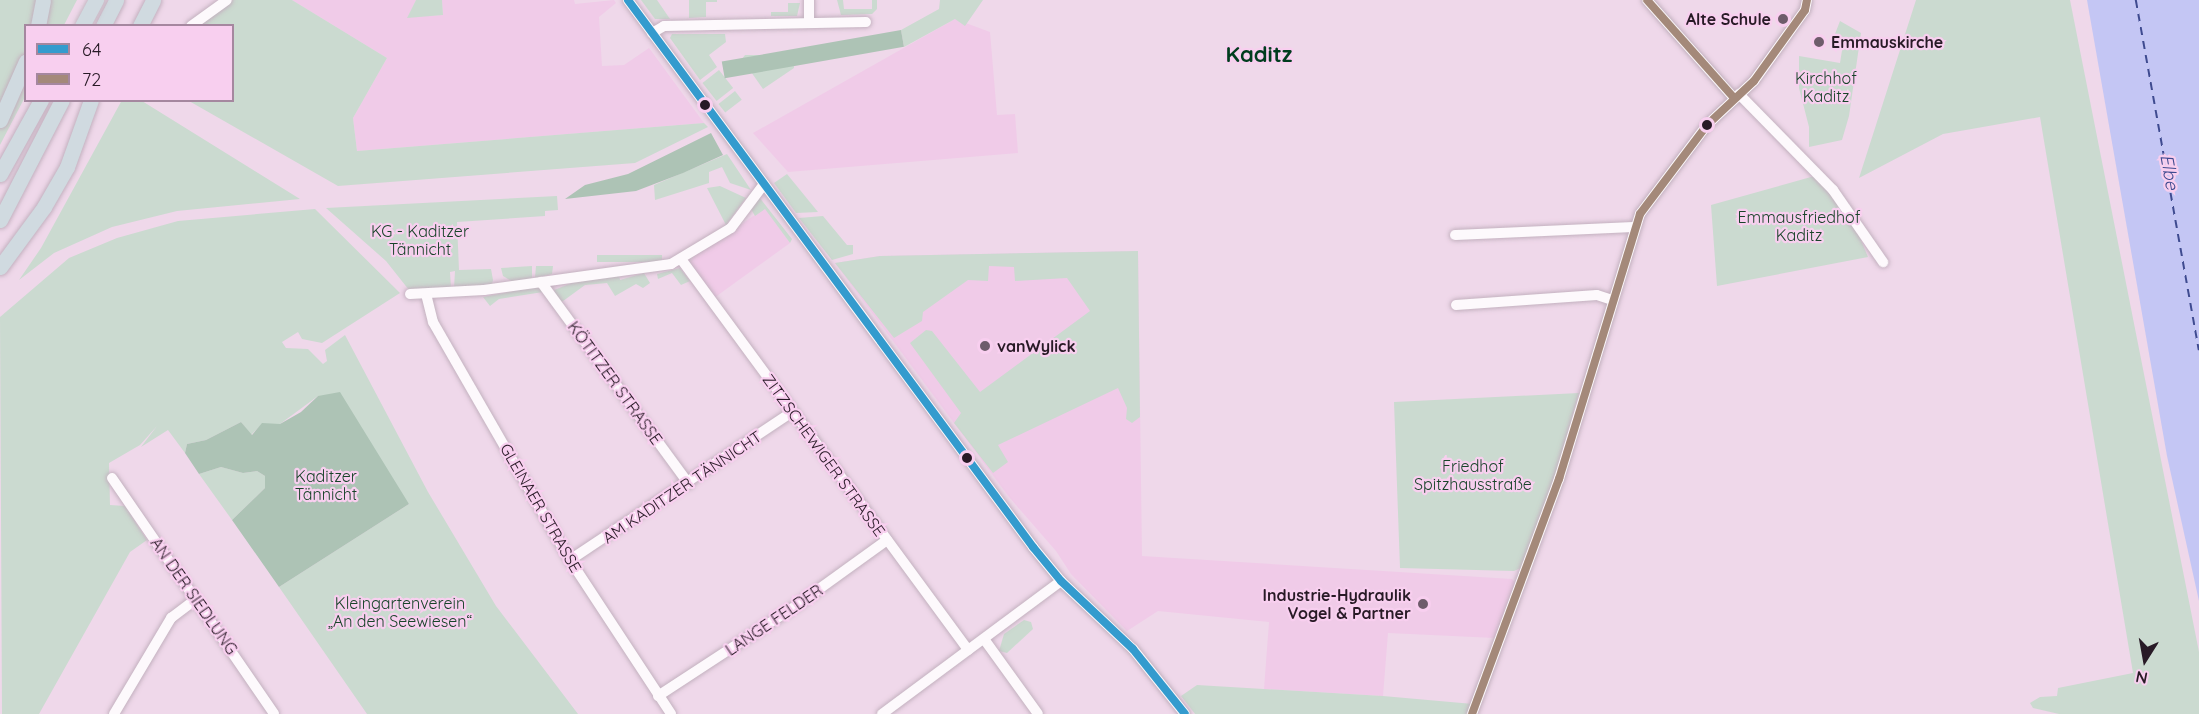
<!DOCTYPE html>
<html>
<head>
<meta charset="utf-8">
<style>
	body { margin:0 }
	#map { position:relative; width:2199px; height:714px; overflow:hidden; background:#efd8ea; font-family:Quicksand,sans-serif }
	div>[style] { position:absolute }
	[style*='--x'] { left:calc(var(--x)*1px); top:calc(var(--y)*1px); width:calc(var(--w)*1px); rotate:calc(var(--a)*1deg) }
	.built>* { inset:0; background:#f0cbe8 }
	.green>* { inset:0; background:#cbdad0; transform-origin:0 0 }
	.forest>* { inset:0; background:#adc3b5; transform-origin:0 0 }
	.water>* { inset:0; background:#c4c6f4 }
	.ferry>* { height:1.5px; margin-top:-0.75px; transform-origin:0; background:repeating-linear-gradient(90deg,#3f4b90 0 8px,transparent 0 14px) }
	.roads { filter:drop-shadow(0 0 2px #c3b1bf) drop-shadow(0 0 2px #c3b1bf) }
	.minor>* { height:10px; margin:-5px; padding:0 5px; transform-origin:5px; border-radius:5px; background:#fdf9fc }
	.highway>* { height:15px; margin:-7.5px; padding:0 7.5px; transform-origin:7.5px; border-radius:7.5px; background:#d0dae0 }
	.bridges { filter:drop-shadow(0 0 2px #c6bac4) drop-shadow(0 0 2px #c6bac4) }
	.highway-bridge>* { height:15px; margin:-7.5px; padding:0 7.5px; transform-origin:7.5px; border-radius:7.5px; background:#d0dae0 }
	.bus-1>* { height:8px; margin:-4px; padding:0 4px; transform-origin:4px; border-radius:4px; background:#349bce }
	.bus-2>* { height:8px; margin:-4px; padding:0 4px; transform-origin:4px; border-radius:4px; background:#a4897a }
	.dots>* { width:16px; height:16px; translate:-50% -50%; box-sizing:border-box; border:3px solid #f8cfef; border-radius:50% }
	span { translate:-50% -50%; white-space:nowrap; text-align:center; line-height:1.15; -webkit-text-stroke:4.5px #f8cfef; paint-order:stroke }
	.poi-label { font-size:16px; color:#281a26; font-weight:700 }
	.right { translate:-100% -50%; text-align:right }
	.left { translate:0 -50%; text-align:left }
	.park-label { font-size:16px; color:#184429 }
	.street-label { font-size:16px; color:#281a26 }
	.water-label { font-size:18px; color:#3f4b90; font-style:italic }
	.district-label { font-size:22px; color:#003d1e; font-weight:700 }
	.legend { position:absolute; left:24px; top:24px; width:210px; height:78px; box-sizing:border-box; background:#f8cfef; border:2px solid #a5879f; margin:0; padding:8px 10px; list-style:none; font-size:18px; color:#281a26 }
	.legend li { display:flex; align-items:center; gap:12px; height:30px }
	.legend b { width:30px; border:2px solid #a5879f }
	.north { position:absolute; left:2115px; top:630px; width:60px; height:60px; -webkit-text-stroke:4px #f8cfef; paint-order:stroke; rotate:191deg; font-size:16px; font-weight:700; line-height:24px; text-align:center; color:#281a26 }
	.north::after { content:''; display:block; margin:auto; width:21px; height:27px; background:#281a26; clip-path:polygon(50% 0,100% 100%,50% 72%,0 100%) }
</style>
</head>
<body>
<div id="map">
	<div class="built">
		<div style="clip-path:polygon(292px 0,416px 0,408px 17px,443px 15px,442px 0,574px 0,575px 4px,614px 0,616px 3px,599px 17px,602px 66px,624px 65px,649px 48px,704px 123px,357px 151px,353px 118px,387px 58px)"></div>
		<div style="clip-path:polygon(955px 19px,990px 32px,997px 115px,1015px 114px,1018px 153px,788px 172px,753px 133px)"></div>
		<div style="clip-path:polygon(765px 208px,790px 243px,714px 298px,690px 263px,693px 257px)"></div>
		<div style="clip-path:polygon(1138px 251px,1142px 556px,1512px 579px,1516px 584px,1495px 638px,1388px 633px,1383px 696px,1264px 689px,1269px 622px,1158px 611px,1127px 631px,1071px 574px,1056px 551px,1009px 497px,835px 263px,880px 256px)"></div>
	</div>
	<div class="green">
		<div style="clip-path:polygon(0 0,77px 0,64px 25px,26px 26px,25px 97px,0 145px)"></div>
		<div style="clip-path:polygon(233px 0,292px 0,387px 58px,353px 118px,357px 151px,704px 123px,708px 127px,635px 163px,338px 186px,189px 101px,232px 100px,232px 26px,196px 25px)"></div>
		<div style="clip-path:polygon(416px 0,442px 0,443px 15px,407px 18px)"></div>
		<div style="clip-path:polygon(641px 0,657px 0,670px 19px,655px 19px)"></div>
		<div style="clip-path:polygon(689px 0,717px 0,717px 2px,706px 2px,706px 17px,689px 18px)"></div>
		<div style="clip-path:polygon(837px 0,843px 0,844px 9px,872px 9px,872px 0,877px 0,877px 9px,872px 14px,841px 15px)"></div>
		<div style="clip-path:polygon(940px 0,983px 0,965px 26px,955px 19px,904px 47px,901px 30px,939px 9px)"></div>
		<div style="clip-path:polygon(1916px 0,2070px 0,2199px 652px,2199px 714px,2059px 714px,2033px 708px,2030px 703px,2040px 697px,2057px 696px,2058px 688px,2133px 673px,2040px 117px,1943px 134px,1859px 178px)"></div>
		<div style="clip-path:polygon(788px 3px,800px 3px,797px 16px,771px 16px,771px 12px,788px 12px)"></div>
		<div style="clip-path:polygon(1840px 21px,1861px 33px,1849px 116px,1842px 140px,1809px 147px,1809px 127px,1799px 88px,1799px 56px,1840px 63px,1844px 38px,1835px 34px)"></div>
		<div style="clip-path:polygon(672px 34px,725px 34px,726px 42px,709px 55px,717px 67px,700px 80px,670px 38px)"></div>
		<div style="clip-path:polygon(745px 55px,793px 55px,794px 68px,763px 89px,742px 59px)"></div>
		<div style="left:719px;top:70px;width:23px;height:21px;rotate:52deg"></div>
		<div style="left:735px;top:91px;width:11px;height:21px;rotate:52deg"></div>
		<div style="clip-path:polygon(122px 100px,142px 101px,300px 199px,177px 211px,112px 227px,54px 253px,19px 280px,41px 248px)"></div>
		<div style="clip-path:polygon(727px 154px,751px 190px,730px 183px,722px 167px,709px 172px,709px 183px,655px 200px,654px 185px)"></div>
		<div style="clip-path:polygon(787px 174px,818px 212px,796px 213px,774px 183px)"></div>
		<div style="clip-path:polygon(1818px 175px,1855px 226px,1868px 257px,1717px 286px,1711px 205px)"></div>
		<div style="clip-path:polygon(720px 186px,746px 198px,726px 225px,707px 188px)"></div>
		<div style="clip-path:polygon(557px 196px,558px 210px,545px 211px,545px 216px,457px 222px,459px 270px,491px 269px,493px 280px,492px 284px,454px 288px,455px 271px,450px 272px,451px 288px,409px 290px,386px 261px,326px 208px)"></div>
		<div style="clip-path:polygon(759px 197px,792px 239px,790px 243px,765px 209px,755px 216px,751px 209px)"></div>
		<div style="clip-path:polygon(315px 209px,400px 293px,322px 343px,302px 339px,298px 332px,282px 342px,286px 348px,308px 349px,323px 364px,327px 361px,325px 350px,345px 335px,428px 492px,496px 606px,578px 714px,367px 714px,279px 587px,409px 504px,318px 396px,280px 424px,262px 424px,251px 435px,241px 422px,206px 440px,187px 444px,185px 453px,168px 430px,141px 447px,157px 426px,140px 445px,109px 463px,110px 505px,125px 506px,147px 540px,130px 552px,39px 714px,2px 714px,0 317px,69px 258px,117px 238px,178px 221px)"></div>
		<div style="clip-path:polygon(823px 216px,847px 245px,853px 245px,853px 254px,832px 260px,799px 218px)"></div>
		<div style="clip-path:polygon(1138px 251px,1140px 417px,1132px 423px,1126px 419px,1127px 408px,1118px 388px,998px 445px,1008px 462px,993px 473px,954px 423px,961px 413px,910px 343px,926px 330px,932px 331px,980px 392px,1090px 311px,1067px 278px,1015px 281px,1014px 267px,989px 266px,988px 281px,968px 280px,923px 312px,922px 321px,894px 338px,835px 263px,880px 256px)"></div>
		<div style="left:662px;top:255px;width:7px;height:65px;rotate:90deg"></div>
		<div style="clip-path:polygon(532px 266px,532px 279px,513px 282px,503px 276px,501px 268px)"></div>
		<div style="clip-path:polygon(553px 266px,552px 274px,535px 278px,536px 266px)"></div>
		<div style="clip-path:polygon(680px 268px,690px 281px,681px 285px,672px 273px,658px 279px,657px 274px)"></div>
		<div style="clip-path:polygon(644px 273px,650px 283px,643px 288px,636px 284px,615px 296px,607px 283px,585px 285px,559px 304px,554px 290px,587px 277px,619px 275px,620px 280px)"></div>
		<div style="clip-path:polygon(539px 286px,543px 292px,499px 299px,490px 306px,483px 297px)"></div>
		<div style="clip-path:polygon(1579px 393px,1555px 477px,1521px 568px,1514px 571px,1400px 568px,1394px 402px)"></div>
		<div style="clip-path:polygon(221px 467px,243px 473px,257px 471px,265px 476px,265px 488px,232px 520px,199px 474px)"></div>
		<div style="clip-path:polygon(1024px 620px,1031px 622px,1033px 629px,1007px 653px,999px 651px,1004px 634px)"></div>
		<div style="clip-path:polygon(1197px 685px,1383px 696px,1473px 704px,1469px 714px,1195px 714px,1181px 696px)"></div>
	</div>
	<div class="forest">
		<div style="left:901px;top:30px;width:17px;height:182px;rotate:80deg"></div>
		<div style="clip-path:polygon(711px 133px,723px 155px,683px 173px,636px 191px,565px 199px,585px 185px,628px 174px)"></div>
		<div style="clip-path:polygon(340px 392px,409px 504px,279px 587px,232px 520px,265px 488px,265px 476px,257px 471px,243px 473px,221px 467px,199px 474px,185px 453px,187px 444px,206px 440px,241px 422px,252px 435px,262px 423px,280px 424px,301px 412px,318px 396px)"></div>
	</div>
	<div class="water">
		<div style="clip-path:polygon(2087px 0,2199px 0,2199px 601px,2167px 456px)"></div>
	</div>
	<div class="ferry">
		<div style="--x:2136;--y:0;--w:356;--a:79.8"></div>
	</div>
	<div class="roads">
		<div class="minor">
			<div style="--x:628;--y:0;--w:681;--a:53.48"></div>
			<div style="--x:1033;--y:547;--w:44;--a:50.5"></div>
			<div style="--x:1061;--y:581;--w:99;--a:43.4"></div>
			<div style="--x:1133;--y:649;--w:83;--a:51.3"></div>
			<div style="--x:809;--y:0;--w:23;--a:90"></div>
			<div style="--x:1647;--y:0;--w:131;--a:48.4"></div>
			<div style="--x:191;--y:26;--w:44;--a:-35.8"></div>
			<div style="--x:652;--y:33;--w:14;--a:-30"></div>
			<div style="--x:664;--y:26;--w:202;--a:-1.1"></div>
			<div style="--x:1739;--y:94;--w:134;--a:45.6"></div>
			<div style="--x:1833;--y:190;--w:88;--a:55.2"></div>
			<div style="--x:1455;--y:235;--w:179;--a:-2.6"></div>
			<div style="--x:681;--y:259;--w:485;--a:53.7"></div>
			<div style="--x:541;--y:282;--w:250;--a:53.8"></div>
			<div style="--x:410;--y:294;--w:74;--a:-3.1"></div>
			<div style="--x:484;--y:290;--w:189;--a:-7.9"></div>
			<div style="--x:671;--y:264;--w:70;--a:-31"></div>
			<div style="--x:731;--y:228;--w:55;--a:-53.1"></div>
			<div style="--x:426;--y:294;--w:29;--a:76"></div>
			<div style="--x:433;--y:322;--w:275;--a:60.1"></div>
			<div style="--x:570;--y:560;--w:184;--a:56.7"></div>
			<div style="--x:1456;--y:305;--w:141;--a:-4.1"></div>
			<div style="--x:1597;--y:295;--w:16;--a:18"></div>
			<div style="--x:112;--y:478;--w:286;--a:55.5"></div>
			<div style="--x:570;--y:560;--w:267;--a:-33.7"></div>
			<div style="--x:984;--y:639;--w:92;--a:54.2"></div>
			<div style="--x:658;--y:696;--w:166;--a:-33.2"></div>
			<div style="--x:797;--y:605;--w:111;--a:-35.8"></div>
			<div style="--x:114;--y:714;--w:112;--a:-59.3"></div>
			<div style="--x:171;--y:618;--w:31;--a:-37"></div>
			<div style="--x:882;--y:714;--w:223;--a:-36.6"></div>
			<div style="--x:1472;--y:714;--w:251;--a:-69.7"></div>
			<div style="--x:1559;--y:479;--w:277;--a:-73"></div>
			<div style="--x:1640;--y:214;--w:111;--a:-53"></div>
			<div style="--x:1707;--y:125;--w:64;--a:-43.1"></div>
			<div style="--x:1754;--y:81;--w:87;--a:-54.3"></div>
			<div style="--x:1805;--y:10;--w:10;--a:-79"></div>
		</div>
		<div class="highway">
			<div style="--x:38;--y:26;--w:26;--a:-79"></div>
			<div style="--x:103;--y:26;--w:29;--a:-63"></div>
			<div style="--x:140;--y:26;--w:29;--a:-63"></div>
			<div style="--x:0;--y:120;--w:64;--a:-66.2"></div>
			<div style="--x:0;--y:174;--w:85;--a:-61"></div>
			<div style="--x:0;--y:220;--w:135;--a:-62.7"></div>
			<div style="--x:0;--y:267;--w:74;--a:-53.7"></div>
			<div style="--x:44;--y:207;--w:46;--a:-60.1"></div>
			<div style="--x:67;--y:167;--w:71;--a:-70.3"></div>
		</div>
	</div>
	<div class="bridges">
		<div class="highway-bridge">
			<div style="--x:82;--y:26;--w:30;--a:-62"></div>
		</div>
	</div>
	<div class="bus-1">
		<div style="--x:628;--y:0;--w:681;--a:53.48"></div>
		<div style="--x:1033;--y:547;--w:44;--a:50.5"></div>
		<div style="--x:1061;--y:581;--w:99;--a:43.4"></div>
		<div style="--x:1133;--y:649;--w:83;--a:51.3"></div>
	</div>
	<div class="bus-2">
		<div style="--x:1647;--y:0;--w:131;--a:48.4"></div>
		<div style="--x:1472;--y:714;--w:251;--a:-69.7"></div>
		<div style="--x:1559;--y:479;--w:277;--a:-73"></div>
		<div style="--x:1640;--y:214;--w:111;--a:-53"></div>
		<div style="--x:1707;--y:125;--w:64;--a:-43.1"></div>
		<div style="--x:1754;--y:81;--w:87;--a:-54.3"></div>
		<div style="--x:1805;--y:10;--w:10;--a:-79"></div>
	</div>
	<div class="dots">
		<div style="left:1783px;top:19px;background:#6e5c6b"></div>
		<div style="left:1819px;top:42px;background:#6e5c6b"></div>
		<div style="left:705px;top:105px;background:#281a26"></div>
		<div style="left:1707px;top:125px;background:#281a26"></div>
		<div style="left:985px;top:346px;background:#6e5c6b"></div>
		<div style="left:967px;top:458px;background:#281a26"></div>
		<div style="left:1423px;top:604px;background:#6e5c6b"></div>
	</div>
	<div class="poi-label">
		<span class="right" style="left:1771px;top:19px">Alte Schule</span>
		<span class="left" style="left:1831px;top:42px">Emmauskirche</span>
		<span class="left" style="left:997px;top:346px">vanWylick</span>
		<span class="right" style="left:1411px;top:604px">Industrie-Hydraulik<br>Vogel &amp; Partner</span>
	</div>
	<div class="park-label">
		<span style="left:1826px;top:87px">Kirchhof<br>Kaditz</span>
		<span style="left:1799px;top:226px">Emmausfriedhof<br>Kaditz</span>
		<span style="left:420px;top:240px">KG - Kaditzer<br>Tännicht</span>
		<span style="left:1473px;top:475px">Friedhof<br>Spitzhausstraße</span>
		<span style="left:326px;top:485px">Kaditzer<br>Tännicht</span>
		<span style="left:400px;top:612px">Kleingartenverein<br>„An den Seewiesen“</span>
	</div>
	<div class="street-label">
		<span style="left:615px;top:383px;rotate:54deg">KÖTITZER STRASSE</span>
		<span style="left:824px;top:455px;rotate:54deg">ZITZSCHEWIGER STRASSE</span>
		<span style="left:682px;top:487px;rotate:-34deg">AM KADITZER TÄNNICHT</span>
		<span style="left:541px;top:508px;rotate:60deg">GLEINAER STRASSE</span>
		<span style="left:194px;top:596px;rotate:55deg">AN DER SIEDLUNG</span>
		<span style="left:774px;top:620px;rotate:-34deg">LANGE FELDER</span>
	</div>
	<div class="water-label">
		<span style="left:2169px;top:172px;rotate:80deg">Elbe</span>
	</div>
	<div class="district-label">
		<span style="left:1259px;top:55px">Kaditz</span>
	</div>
	<ul class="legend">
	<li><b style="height:8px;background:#349bce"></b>64</li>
	<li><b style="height:8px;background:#a4897a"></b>72</li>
	</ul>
	<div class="north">N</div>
</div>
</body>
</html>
